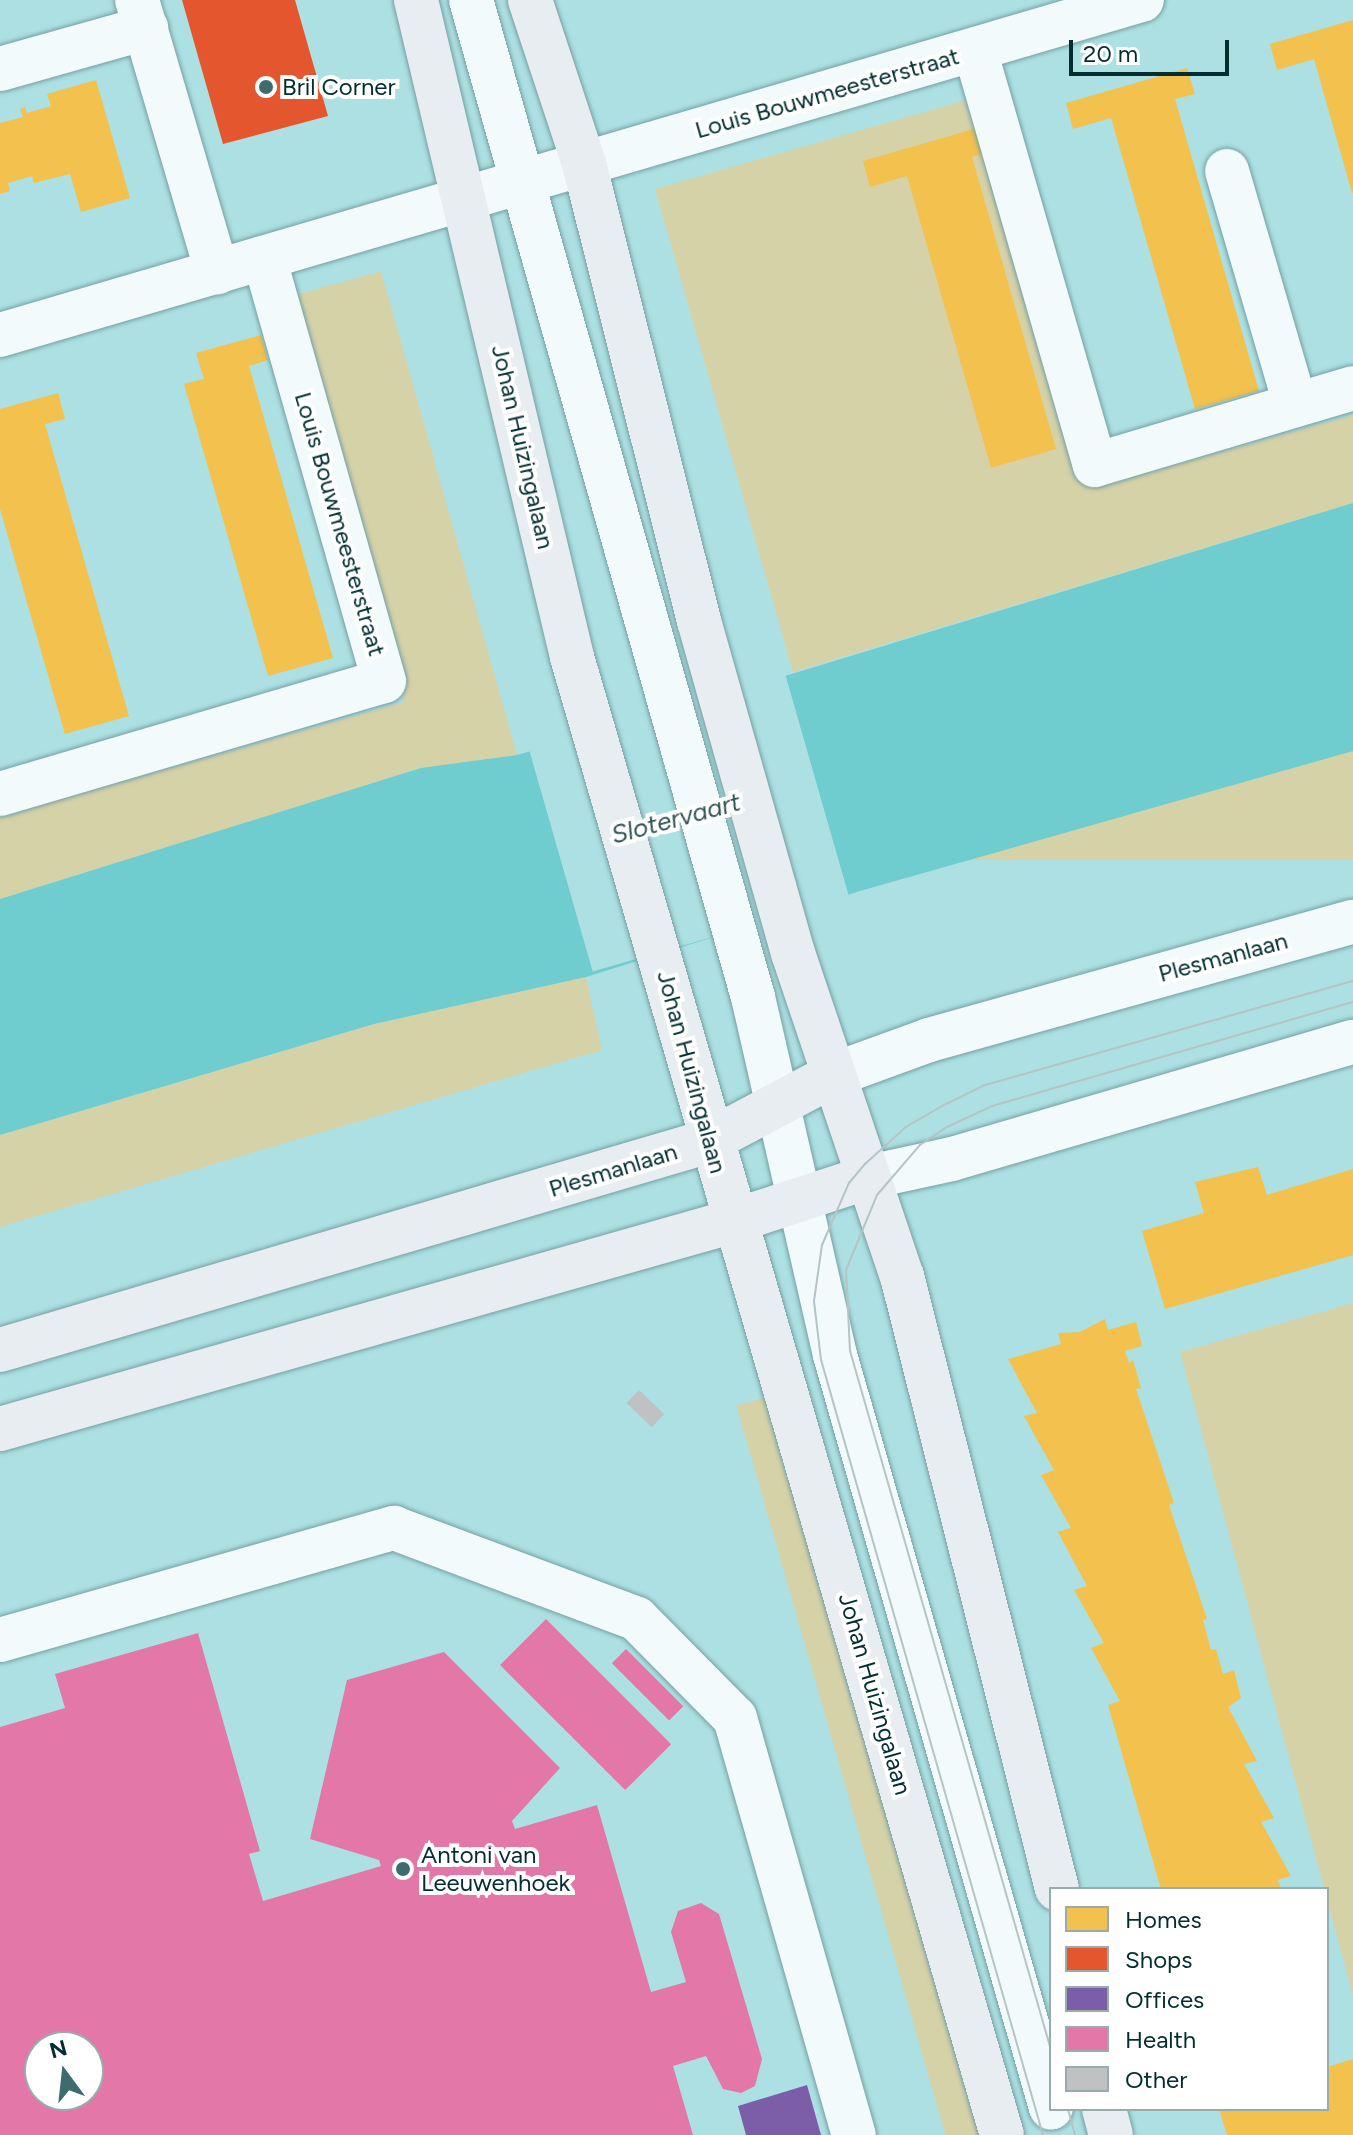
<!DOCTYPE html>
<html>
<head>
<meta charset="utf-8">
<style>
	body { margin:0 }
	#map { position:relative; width:1353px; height:2135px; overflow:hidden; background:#ade0e2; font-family:Figtree,sans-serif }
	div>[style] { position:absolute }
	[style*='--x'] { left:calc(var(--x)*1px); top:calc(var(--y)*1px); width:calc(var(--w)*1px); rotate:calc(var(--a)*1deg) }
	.green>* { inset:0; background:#d6d2a8; transform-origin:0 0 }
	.water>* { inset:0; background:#6fcccf }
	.pier>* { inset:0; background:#ade0e2; transform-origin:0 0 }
	.homes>* { inset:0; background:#f2c14e }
	.shops>* { inset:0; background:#e4572e }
	.offices>* { inset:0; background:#7b5ea7 }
	.health>* { inset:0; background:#e377a8; transform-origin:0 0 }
	.building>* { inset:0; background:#bfc1c2; transform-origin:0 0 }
	.roads { filter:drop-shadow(0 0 2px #75a0a2) drop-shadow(0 0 2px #75a0a2) }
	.minor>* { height:44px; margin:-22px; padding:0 22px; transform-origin:22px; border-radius:22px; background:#f3fafb }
	.major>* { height:44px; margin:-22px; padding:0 22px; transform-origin:22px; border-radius:22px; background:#e8edf1 }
	.tram>* { height:2px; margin:-1px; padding:0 1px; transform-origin:1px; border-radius:1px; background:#b5c4c4 }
	.dots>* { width:22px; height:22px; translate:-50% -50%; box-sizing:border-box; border:4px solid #fff; border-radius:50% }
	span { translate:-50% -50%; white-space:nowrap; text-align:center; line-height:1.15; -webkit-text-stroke:8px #fff; paint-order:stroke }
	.poi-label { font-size:24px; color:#032e30 }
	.left { translate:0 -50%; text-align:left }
	.street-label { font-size:24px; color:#032e30 }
	.water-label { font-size:26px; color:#325455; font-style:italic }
	.legend { position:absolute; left:1049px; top:1887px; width:280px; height:224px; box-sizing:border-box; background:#fff; border:2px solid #9aabac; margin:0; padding:10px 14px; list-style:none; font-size:24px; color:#032e30 }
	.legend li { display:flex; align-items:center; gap:16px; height:40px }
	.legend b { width:40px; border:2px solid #9aabac }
	.north { position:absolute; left:24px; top:2031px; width:80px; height:80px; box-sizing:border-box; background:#fff; border:2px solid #9aabac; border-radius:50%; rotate:345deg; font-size:22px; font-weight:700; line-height:32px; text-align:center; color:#032e30 }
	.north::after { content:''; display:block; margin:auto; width:28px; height:36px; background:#3e6c6e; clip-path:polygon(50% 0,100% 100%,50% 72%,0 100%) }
	.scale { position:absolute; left:1069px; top:40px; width:160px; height:36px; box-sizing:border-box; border:4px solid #032e30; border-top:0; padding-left:10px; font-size:24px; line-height:28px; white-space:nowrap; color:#032e30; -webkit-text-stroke:6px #fff; paint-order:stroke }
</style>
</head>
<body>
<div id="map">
	<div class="green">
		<div style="clip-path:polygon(980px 96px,1090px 488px,1353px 415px,1353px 503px,793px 672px,655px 189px)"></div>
		<div style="clip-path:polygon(381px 271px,517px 755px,421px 768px,0 899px,0 816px,404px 702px,289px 297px)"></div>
		<div style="left:1353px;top:751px;width:109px;height:512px;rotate:90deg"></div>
		<div style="clip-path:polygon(586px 977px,602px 1050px,0 1227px,0 1135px,374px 1024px)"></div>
		<div style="clip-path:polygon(1353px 1303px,1353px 1996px,1180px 1352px)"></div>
		<div style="left:770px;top:1396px;width:770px;height:35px;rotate:74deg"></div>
	</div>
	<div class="water">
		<div style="clip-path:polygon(1353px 503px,1353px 751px,860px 891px,586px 977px,374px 1024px,0 1135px,0 899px,421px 768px,517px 755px,624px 725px)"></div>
	</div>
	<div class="pier">
		<div style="left:784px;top:670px;width:237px;height:267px;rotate:74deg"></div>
	</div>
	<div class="homes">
		<div style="clip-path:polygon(1353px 20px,1353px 193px,1352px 193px,1314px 59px,1277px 70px,1270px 44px)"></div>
		<div style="clip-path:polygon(1187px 68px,1195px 94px,1175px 99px,1259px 391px,1195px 409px,1111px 118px,1073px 129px,1066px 103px)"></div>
		<div style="clip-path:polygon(96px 80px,130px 198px,81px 212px,70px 174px,34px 183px,32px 176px,8px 183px,10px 191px,0 194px,0 123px,23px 117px,20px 109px,25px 107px,27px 113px,51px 106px,47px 94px)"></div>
		<div style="clip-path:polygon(984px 126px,991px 152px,972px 157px,1056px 449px,991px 468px,907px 176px,870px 187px,863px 161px)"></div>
		<div style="clip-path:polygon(261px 335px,268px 360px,249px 366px,333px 658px,268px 676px,184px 384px,204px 379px,196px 353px)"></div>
		<div style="clip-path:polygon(58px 393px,65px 419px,45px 424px,129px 716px,65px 734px,0 509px,0 409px)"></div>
		<div style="clip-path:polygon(1258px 1167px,1267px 1195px,1353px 1169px,1353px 1255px,1165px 1309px,1142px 1231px,1204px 1213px,1195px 1182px)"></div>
		<div style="clip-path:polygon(1105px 1319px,1108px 1330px,1136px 1322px,1142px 1346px,1125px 1351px,1129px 1363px,1133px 1360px,1141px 1388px,1136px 1389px,1174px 1503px,1169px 1505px,1207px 1619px,1203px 1620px,1211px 1650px,1216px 1649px,1223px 1674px,1234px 1670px,1241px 1698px,1228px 1707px,1257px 1761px,1244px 1764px,1274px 1818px,1261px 1822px,1291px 1876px,1277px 1880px,1282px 1889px,1161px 1889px,1108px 1705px,1120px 1701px,1091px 1648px,1104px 1643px,1074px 1590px,1087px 1586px,1058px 1532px,1071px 1528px,1041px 1475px,1054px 1470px,1024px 1416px,1037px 1413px,1008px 1359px,1061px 1344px,1058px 1333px,1080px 1332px)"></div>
		<div style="clip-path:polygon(1353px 2059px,1353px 2135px,1227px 2135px,1219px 2109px,1327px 2109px,1327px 2067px)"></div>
	</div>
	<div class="shops">
		<div style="clip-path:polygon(182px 0,295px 0,328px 116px,223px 144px)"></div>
	</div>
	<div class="offices">
		<div style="clip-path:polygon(807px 2085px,821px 2135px,746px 2135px,738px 2106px)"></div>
	</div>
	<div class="health">
		<div style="left:546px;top:1619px;width:177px;height:65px;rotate:45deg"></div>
		<div style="clip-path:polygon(evenodd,198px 1633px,260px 1851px,249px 1854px,263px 1901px,381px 1866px,379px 1860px,310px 1839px,347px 1680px,444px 1652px,560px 1768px,512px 1821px,515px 1829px,597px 1805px,651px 1992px,686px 1982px,671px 1932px,678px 1911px,701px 1903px,719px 1914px,762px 2059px,755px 2086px,741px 2093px,723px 2089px,706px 2056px,673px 2066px,693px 2135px,0 2135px,0 1727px,65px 1708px,55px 1674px,198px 1633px,40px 2047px,88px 2047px,88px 2095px,40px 2095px,40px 2047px)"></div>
		<div style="left:626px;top:1649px;width:81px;height:20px;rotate:45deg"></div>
	</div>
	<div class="building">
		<div style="left:639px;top:1390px;width:35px;height:18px;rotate:44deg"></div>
	</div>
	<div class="roads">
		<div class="minor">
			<div style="--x:137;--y:0;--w:284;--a:73.6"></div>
			<div style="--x:471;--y:0;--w:1036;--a:74.21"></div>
			<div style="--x:753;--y:997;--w:367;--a:77.1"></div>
			<div style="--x:835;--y:1355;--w:783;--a:73.99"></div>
			<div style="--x:975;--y:50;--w:432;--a:73.9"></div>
			<div style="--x:1095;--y:465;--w:269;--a:-16.6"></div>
			<div style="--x:0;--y:69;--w:152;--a:-15.7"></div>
			<div style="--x:1227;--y:171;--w:243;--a:73.7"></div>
			<div style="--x:0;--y:335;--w:1190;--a:-16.35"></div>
			<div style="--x:0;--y:794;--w:400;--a:-16.4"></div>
			<div style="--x:384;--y:681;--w:440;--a:-105.8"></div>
			<div style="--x:833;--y:1075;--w:102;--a:-20"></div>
			<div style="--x:929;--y:1040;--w:440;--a:-15.6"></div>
			<div style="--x:869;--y:1177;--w:85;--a:-12.2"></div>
			<div style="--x:952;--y:1159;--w:418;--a:-16.3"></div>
			<div style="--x:0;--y:1640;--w:410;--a:-15.9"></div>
			<div style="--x:394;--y:1528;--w:259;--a:20.5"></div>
			<div style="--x:637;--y:1619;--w:139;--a:45.3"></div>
			<div style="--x:735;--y:1718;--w:434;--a:74.1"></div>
		</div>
		<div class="major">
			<div style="--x:416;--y:0;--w:675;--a:76.64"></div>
			<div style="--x:572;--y:657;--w:1539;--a:73.78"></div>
			<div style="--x:530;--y:0;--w:172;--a:71.7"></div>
			<div style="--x:584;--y:163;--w:472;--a:75.9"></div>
			<div style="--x:699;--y:621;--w:345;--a:74.2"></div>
			<div style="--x:793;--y:953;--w:341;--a:71.4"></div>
			<div style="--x:902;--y:1276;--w:632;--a:75.81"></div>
			<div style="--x:0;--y:1350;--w:739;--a:-16.42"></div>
			<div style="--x:709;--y:1141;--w:140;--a:-28"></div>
			<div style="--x:0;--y:1429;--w:763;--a:-15.82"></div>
			<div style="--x:734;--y:1221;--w:142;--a:-18.1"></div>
			<div style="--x:1104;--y:2109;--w:27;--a:75"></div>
		</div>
	</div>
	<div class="tram">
		<div style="--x:1051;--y:2050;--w:727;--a:-106.04"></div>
		<div style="--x:850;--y:1351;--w:81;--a:-92.8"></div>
		<div style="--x:846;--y:1270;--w:81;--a:-67.5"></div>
		<div style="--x:877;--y:1195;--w:66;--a:-49.3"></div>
		<div style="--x:920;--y:1145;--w:32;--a:-34"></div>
		<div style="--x:947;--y:1127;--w:50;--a:-25"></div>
		<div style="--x:992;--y:1106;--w:376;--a:-16.1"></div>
		<div style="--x:1068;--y:2109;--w:27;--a:75"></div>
		<div style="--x:1043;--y:2135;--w:806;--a:-105.98"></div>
		<div style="--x:821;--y:1360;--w:59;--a:-96.8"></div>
		<div style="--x:814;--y:1301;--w:57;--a:-81.9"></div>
		<div style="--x:822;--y:1245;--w:68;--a:-66.5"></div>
		<div style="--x:849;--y:1183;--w:25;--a:-50"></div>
		<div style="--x:865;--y:1164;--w:55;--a:-42.1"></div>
		<div style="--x:906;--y:1127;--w:42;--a:-30.3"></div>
		<div style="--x:942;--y:1106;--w:48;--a:-26"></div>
		<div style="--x:985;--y:1085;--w:382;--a:-15.8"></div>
	</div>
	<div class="dots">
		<div style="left:266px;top:87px;background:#3e6c6e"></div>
		<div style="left:403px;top:1869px;background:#3e6c6e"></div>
	</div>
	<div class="poi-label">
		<span class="left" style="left:282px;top:87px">Bril Corner</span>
		<span class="left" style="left:421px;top:1869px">Antoni van<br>Leeuwenhoek</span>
	</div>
	<div class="street-label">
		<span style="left:827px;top:93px;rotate:-16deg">Louis Bouwmeesterstraat</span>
		<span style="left:523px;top:447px;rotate:77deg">Johan Huizingalaan</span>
		<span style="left:340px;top:524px;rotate:74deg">Louis Bouwmeesterstraat</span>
		<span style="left:1223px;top:957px;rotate:-15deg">Plesmanlaan</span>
		<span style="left:692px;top:1072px;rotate:75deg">Johan Huizingalaan</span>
		<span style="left:613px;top:1170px;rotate:-17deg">Plesmanlaan</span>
		<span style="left:875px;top:1694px;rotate:74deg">Johan Huizingalaan</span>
	</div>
	<div class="water-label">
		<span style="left:676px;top:819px;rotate:-15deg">Slotervaart</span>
	</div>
	<ul class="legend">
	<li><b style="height:22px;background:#f2c14e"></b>Homes</li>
	<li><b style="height:22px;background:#e4572e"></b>Shops</li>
	<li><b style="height:22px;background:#7b5ea7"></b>Offices</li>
	<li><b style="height:22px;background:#e377a8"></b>Health</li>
	<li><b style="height:22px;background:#bfc1c2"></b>Other</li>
	</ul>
	<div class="north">N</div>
	<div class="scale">20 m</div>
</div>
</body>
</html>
